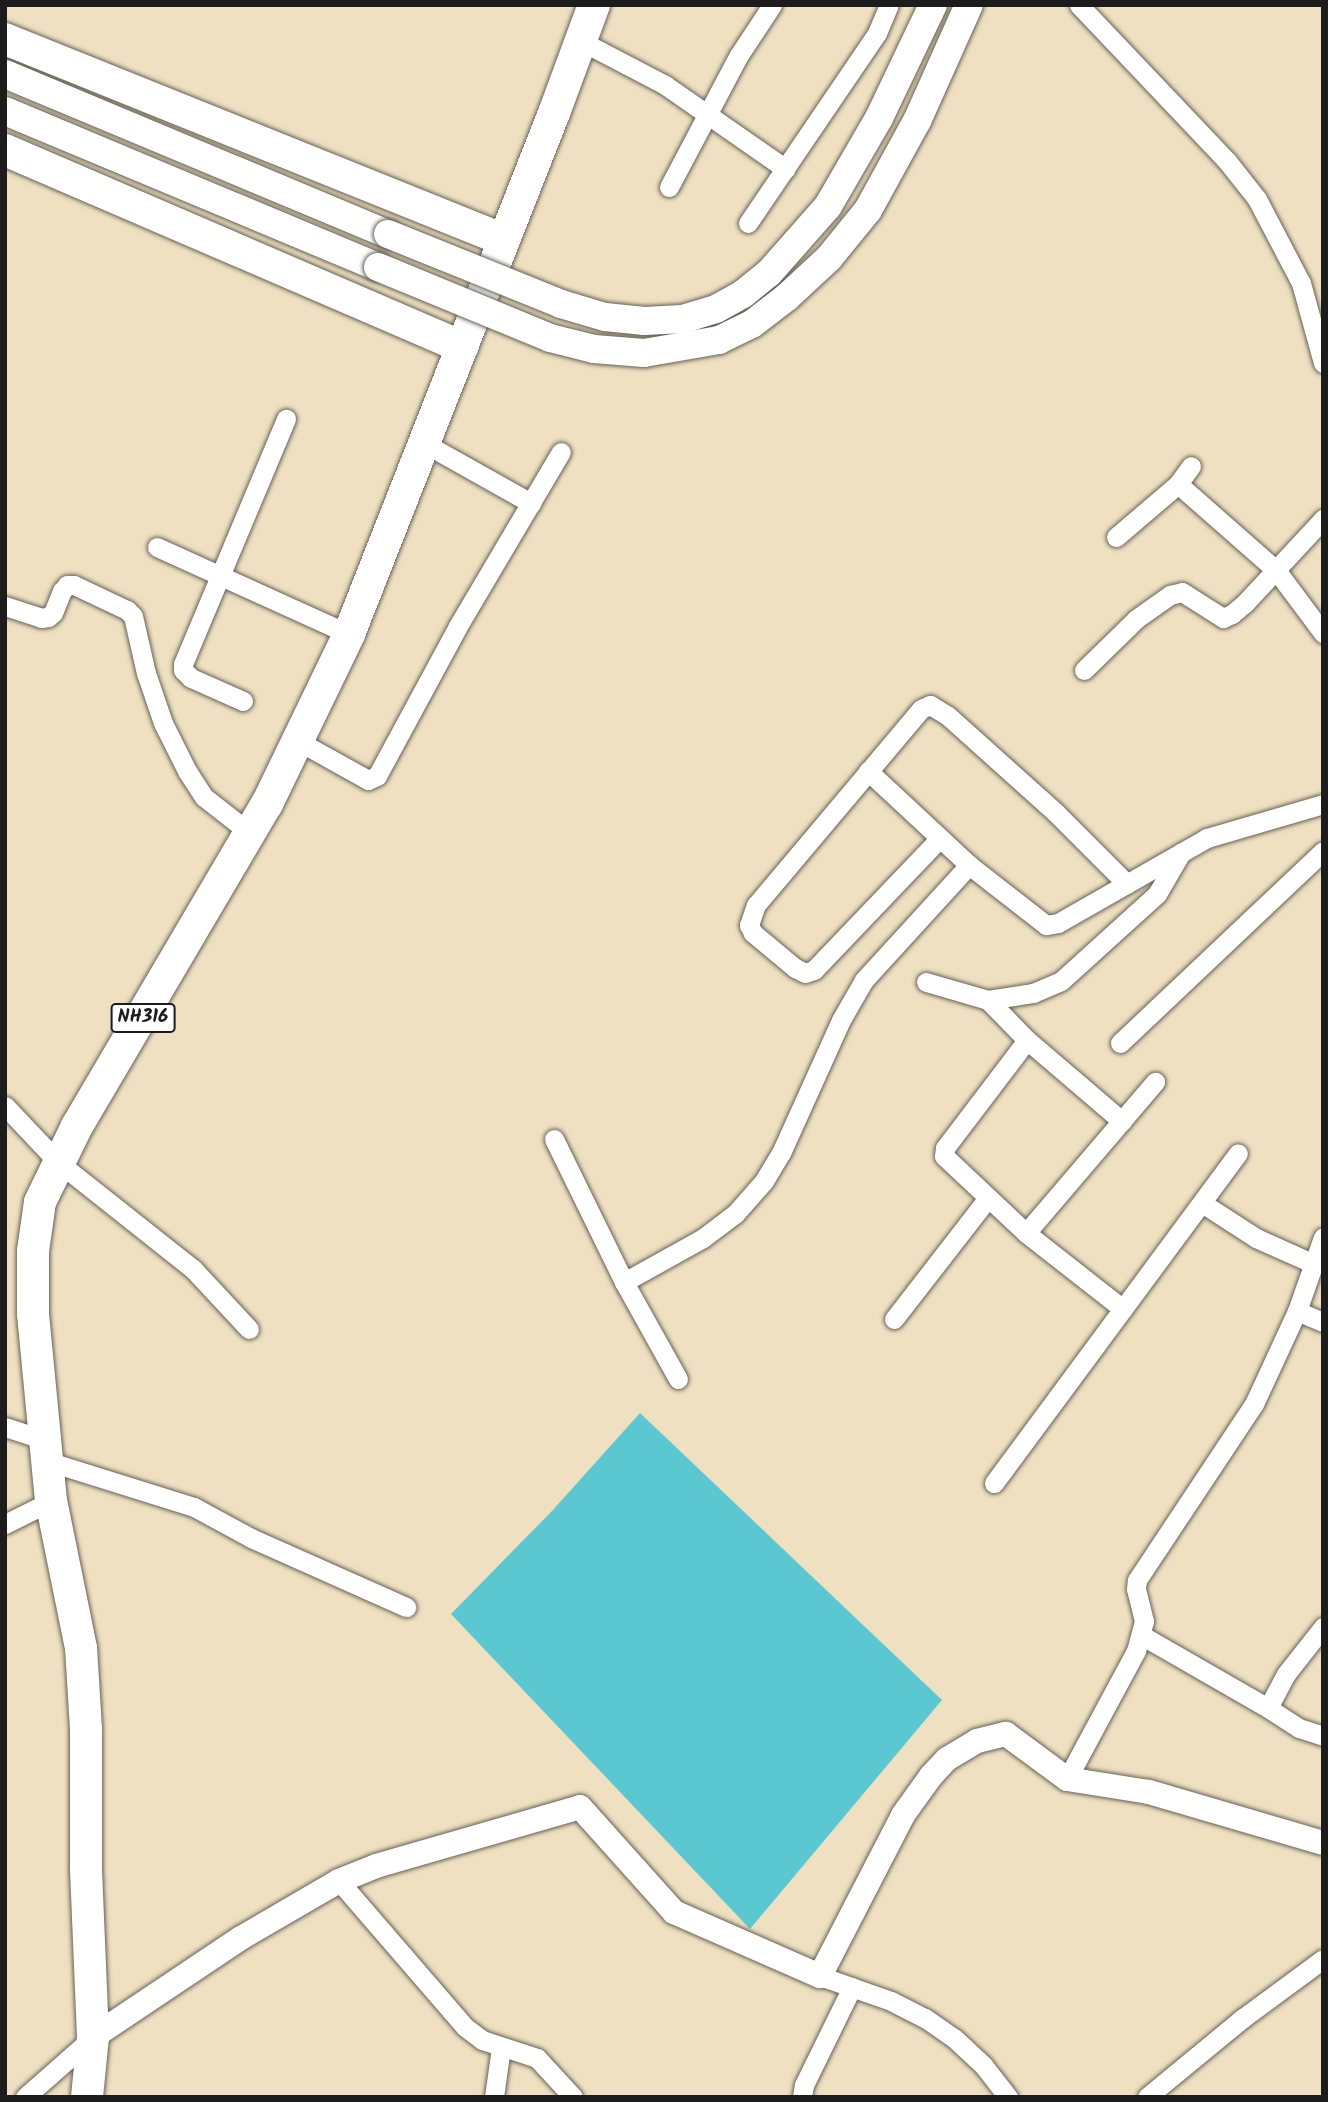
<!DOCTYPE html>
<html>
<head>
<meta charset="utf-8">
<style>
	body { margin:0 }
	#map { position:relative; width:1328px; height:2102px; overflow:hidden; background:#efe0c1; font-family:Kalam,sans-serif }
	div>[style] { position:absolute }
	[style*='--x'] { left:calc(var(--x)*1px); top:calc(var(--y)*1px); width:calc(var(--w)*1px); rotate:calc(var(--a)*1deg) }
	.water>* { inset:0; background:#5bc8d1 }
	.roads { filter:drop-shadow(0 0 2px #666156) drop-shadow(0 0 2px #666156) }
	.minor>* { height:19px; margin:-9.5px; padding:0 9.5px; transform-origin:9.5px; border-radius:9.5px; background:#fff }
	.tertiary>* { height:24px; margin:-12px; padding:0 12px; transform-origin:12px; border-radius:12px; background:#fff }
	.secondary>* { height:28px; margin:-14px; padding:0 14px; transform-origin:14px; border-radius:14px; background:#fff }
	.trunk>* { height:32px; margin:-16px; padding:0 16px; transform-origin:16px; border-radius:16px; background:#fff }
	.bridges { filter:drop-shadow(0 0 2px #666156) drop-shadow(0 0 2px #666156) }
	.secondary-bridge>* { height:28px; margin:-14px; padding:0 14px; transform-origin:14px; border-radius:14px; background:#fff }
	span { translate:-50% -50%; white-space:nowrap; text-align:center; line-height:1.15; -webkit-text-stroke:5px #fff; paint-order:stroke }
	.shield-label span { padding:2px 5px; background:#fff; border:2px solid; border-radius:5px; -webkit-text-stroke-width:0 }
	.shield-label { font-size:19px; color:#1c1c1c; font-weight:700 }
	.frame { position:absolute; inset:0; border:7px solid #1c1c1c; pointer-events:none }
</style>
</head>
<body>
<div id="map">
	<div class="water">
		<div style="clip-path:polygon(640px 1413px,942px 1700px,750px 1929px,451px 1614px,552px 1511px)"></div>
	</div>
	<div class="roads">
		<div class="minor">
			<div style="--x:1079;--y:5;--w:215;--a:46.5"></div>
			<div style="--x:1227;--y:161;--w:48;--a:51.7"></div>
			<div style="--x:1257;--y:199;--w:95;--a:62.4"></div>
			<div style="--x:1301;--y:283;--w:83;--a:74.6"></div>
			<div style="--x:581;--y:41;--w:95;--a:27.6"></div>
			<div style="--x:665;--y:85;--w:147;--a:34.8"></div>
			<div style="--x:669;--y:187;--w:149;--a:-62.1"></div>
			<div style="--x:739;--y:55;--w:60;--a:-56.6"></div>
			<div style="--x:748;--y:223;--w:230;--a:-55.8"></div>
			<div style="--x:877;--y:33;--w:30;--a:-67"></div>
			<div style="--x:424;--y:443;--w:123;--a:29.3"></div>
			<div style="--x:1178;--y:484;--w:130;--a:41.3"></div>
			<div style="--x:1276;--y:570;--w:79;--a:53.3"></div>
			<div style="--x:1116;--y:537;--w:82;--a:-40.5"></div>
			<div style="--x:1178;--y:484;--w:22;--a:-54"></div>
			<div style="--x:157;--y:547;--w:211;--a:24.4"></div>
			<div style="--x:5;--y:606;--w:38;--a:18"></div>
			<div style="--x:41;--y:618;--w:7;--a:-8"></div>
			<div style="--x:48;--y:617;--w:6;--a:-39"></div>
			<div style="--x:53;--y:613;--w:24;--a:-68"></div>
			<div style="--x:62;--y:591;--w:8;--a:-50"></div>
			<div style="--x:67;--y:585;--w:7;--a:0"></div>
			<div style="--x:74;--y:585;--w:59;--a:25.3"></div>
			<div style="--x:127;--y:610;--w:8;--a:45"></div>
			<div style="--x:133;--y:616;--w:58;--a:77.2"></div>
			<div style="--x:146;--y:673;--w:53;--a:71.2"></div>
			<div style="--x:163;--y:723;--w:54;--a:63.4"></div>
			<div style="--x:187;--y:771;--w:31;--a:57"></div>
			<div style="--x:204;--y:797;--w:58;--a:38"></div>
			<div style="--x:1084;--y:670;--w:73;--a:-44.4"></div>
			<div style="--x:1136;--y:619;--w:42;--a:-35.2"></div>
			<div style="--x:1170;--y:595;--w:12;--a:-14"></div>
			<div style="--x:1182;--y:592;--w:49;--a:32.4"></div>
			<div style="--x:1223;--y:618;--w:10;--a:-24"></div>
			<div style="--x:1232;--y:614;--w:17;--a:-40"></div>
			<div style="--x:1245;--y:603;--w:115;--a:-47.1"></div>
			<div style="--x:243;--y:701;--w:57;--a:-156.1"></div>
			<div style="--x:191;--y:678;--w:11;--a:-135"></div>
			<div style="--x:183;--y:670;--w:6;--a:-90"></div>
			<div style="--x:183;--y:664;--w:266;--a:-67.2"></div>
			<div style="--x:298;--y:741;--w:80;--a:29.1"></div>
			<div style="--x:368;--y:780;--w:10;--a:-24"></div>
			<div style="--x:377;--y:776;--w:170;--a:-61.6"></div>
			<div style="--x:458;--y:626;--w:202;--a:-59.4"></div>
			<div style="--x:868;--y:771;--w:138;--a:42.9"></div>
			<div style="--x:969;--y:865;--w:98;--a:37.9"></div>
			<div style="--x:1046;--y:925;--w:12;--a:-9"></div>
			<div style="--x:1058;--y:923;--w:172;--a:-29.7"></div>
			<div style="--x:1207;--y:838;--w:121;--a:-16.3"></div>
			<div style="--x:940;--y:838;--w:182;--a:133.7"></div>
			<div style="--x:814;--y:970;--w:9;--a:162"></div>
			<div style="--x:805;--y:973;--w:11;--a:-153"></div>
			<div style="--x:795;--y:968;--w:55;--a:-140.2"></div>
			<div style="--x:753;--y:933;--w:9;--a:-117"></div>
			<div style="--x:749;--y:925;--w:21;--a:-71"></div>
			<div style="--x:756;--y:905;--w:256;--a:-49.9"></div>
			<div style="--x:921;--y:709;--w:10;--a:-24"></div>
			<div style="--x:930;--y:705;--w:21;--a:31"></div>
			<div style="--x:948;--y:716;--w:145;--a:41.9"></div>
			<div style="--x:1056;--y:813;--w:100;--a:45"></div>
			<div style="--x:926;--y:982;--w:65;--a:16.2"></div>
			<div style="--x:988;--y:1000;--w:46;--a:-8.8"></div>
			<div style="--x:1033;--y:993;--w:30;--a:-23"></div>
			<div style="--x:1061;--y:981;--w:130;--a:-42.2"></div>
			<div style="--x:1157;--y:894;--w:48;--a:-59.7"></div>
			<div style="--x:988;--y:1000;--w:56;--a:45.7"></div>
			<div style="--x:1027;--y:1040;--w:125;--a:40.5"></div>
			<div style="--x:1027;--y:1040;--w:136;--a:127.2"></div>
			<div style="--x:945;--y:1148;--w:8;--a:97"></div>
			<div style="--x:944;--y:1156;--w:112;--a:43.2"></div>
			<div style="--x:1026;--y:1233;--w:123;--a:38.1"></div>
			<div style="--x:1120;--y:1043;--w:279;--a:-43.4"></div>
			<div style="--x:5;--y:1106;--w:77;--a:46.6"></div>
			<div style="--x:58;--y:1162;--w:172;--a:38.4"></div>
			<div style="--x:193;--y:1269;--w:82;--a:47"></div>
			<div style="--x:554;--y:1139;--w:159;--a:63.9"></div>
			<div style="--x:624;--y:1282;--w:111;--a:60.9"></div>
			<div style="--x:1202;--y:1203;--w:64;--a:32.9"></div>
			<div style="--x:1256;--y:1238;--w:61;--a:24.1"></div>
			<div style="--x:1026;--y:1233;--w:199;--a:-49.5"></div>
			<div style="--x:624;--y:1282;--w:90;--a:-29.1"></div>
			<div style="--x:703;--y:1238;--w:40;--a:-37"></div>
			<div style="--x:735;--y:1214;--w:44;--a:-48.7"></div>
			<div style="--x:764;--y:1181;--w:33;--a:-59"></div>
			<div style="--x:781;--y:1153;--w:146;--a:-65.7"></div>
			<div style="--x:841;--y:1020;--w:46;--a:-60.1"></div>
			<div style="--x:864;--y:980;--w:156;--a:-47.6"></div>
			<div style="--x:1297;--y:1311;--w:28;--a:23"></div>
			<div style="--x:894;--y:1319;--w:153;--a:-52.2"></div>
			<div style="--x:5;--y:1427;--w:42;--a:18"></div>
			<div style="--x:47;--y:1461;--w:154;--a:17.4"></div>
			<div style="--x:194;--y:1507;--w:65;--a:28.5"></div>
			<div style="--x:251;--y:1538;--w:170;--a:24"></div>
			<div style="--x:994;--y:1483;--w:410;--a:-53.5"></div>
			<div style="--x:5;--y:1524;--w:51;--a:-26.6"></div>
			<div style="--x:1323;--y:1627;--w:60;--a:128.2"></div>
			<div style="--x:1286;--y:1674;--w:38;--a:118"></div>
			<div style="--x:1268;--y:1708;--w:37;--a:33"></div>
			<div style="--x:1299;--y:1728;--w:25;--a:18"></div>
			<div style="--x:1141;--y:1635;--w:146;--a:29.9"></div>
			<div style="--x:1067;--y:1779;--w:145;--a:-61.7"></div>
			<div style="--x:1136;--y:1651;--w:31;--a:-75"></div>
			<div style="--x:1144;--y:1621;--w:33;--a:-104"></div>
			<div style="--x:1136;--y:1589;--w:9;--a:-84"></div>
			<div style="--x:1137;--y:1580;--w:211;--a:-56.4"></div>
			<div style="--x:1254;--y:1404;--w:102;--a:-65.2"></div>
			<div style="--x:1297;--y:1311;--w:78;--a:-70.6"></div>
			<div style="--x:339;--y:1881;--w:193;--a:49.2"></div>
			<div style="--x:465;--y:2027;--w:21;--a:37"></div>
			<div style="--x:482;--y:2040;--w:58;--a:18.1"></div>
			<div style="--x:537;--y:2058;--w:53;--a:47.3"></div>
			<div style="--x:820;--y:1976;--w:75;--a:19.4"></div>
			<div style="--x:891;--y:2001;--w:38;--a:27"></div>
			<div style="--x:925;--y:2018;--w:35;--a:35"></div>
			<div style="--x:954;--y:2038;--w:40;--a:43"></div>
			<div style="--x:983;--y:2065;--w:41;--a:52"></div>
			<div style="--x:25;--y:2097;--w:91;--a:-41.4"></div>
			<div style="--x:494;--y:2097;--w:50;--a:-82"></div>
			<div style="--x:802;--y:2097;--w:12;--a:-81"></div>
			<div style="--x:804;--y:2085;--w:109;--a:-63.9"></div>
			<div style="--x:1147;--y:2097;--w:124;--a:-39.5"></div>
			<div style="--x:1243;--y:2018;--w:99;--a:-36.4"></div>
		</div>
		<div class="tertiary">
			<div style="--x:93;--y:2037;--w:178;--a:-33.8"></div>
			<div style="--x:241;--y:1938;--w:113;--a:-30.2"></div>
			<div style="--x:339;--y:1881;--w:40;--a:-22"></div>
			<div style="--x:376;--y:1866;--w:212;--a:-16.1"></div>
			<div style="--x:580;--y:1807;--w:141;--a:48.2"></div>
			<div style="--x:674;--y:1912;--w:159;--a:23.7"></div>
			<div style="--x:820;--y:1976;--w:181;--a:-62.7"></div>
			<div style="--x:903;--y:1815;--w:48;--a:-54.3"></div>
			<div style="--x:931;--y:1776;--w:23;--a:-47"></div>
			<div style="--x:947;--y:1759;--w:35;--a:-31"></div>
			<div style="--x:977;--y:1741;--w:30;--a:-14"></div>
			<div style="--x:1006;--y:1734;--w:76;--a:36.4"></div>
			<div style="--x:1067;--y:1779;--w:83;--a:9"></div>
			<div style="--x:1149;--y:1792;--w:181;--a:16.3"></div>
		</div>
		<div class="secondary">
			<div style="--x:5;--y:74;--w:415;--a:22.7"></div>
			<div style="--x:5;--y:111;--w:404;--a:22.7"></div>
		</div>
		<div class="trunk">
			<div style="--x:5;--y:39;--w:538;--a:21.94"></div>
			<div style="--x:5;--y:150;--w:498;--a:23.3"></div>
			<div style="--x:87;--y:2097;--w:60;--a:-84.3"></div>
			<div style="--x:93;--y:2037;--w:169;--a:-92.4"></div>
			<div style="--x:86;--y:1868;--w:139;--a:-90"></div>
			<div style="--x:86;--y:1729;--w:81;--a:-93.5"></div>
			<div style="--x:81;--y:1648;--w:150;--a:-101.5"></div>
			<div style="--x:51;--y:1501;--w:189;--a:-95.5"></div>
			<div style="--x:33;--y:1313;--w:62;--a:-90"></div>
			<div style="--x:33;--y:1251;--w:49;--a:-81.9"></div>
			<div style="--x:40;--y:1202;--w:85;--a:-64"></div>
			<div style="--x:77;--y:1126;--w:374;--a:-59.5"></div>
			<div style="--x:267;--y:804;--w:189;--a:-64.2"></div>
			<div style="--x:349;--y:634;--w:560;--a:-68.52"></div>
			<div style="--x:554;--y:113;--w:115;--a:-69.7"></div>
		</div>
	</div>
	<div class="bridges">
		<div class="secondary-bridge">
			<div style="--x:388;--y:234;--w:187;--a:22"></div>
			<div style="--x:561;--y:304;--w:46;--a:16.5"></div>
			<div style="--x:605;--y:317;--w:40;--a:5.7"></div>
			<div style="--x:645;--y:321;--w:38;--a:-3"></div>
			<div style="--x:683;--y:319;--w:34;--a:-17"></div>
			<div style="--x:716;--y:309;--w:31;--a:-29"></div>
			<div style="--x:743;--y:294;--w:33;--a:-39"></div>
			<div style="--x:769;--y:273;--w:89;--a:-48.6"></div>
			<div style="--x:828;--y:206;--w:102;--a:-59.9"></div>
			<div style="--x:879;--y:118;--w:125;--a:-64.5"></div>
			<div style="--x:378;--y:267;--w:186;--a:22.4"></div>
			<div style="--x:550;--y:338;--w:45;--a:14"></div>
			<div style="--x:594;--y:349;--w:50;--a:4.6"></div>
			<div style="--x:644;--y:353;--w:76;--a:-9.8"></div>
			<div style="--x:719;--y:340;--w:37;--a:-26"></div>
			<div style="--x:752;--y:324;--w:44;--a:-37.6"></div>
			<div style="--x:787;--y:297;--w:57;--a:-42.9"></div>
			<div style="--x:829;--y:258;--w:62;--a:-50.9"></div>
			<div style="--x:868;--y:210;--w:102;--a:-61.2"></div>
			<div style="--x:917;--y:121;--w:127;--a:-65.9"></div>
		</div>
	</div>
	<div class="shield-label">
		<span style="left:143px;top:1018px">NH316</span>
	</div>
	<div class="frame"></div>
</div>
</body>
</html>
